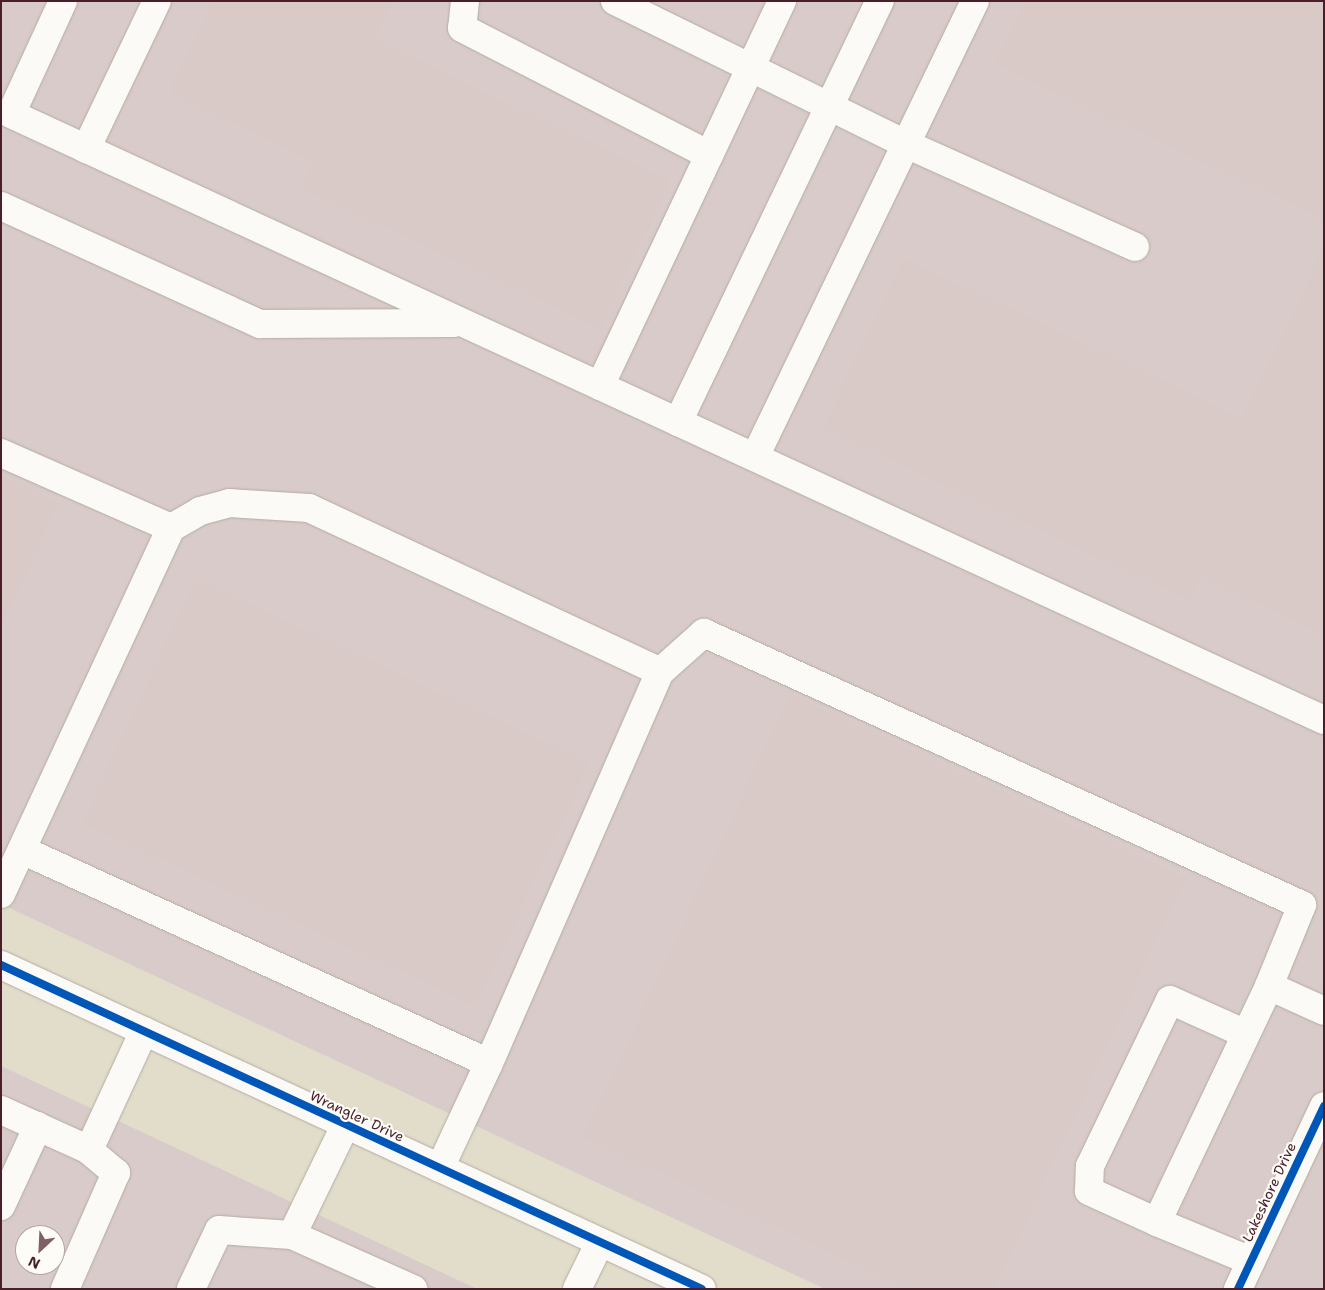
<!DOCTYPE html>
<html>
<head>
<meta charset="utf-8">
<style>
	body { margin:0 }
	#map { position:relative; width:1325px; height:1290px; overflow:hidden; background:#e2dcca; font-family:"Shantell Sans",sans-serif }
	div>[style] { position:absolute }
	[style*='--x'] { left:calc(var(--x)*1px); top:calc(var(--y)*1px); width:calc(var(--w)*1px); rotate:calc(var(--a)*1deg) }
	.industrial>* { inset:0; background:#d9cbc9 }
	.building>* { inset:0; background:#d9cac7; transform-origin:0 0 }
	.roads { filter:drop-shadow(0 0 1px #b4ada2) drop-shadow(0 0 1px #b4ada2) }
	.minor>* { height:28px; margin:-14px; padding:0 14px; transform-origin:14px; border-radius:14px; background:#fbfaf7 }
	.cycleway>* { height:8px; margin:-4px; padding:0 4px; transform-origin:4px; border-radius:4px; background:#0057b8 }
	span { translate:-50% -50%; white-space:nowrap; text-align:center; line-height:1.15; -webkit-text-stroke:4.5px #fdfcf7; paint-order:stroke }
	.street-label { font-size:14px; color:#4a1f2b }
	.frame { position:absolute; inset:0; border:2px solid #4a1f2b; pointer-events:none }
	.north { position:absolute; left:15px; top:1225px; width:50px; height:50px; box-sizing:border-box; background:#fdfcf7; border:1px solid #b5a4a5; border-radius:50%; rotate:205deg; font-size:14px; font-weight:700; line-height:20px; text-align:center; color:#4a1f2b }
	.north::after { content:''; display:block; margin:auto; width:18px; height:22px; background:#7f6163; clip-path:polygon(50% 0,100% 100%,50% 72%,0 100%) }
</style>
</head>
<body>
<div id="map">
	<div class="industrial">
		<div style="clip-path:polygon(1px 1px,1324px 1px,1324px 1289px,825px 1289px,1px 904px)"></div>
		<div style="clip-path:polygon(evenodd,1px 1066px,477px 1289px,1px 1289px,1px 1066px,25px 1235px,55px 1235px,55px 1265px,25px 1265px,25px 1235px)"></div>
	</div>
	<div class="building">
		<div style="clip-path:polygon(213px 1px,393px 1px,375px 40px,670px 180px,600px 329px,301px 188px,314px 162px,169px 93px)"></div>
		<div style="clip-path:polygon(1024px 1px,1310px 1px,1324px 8px,1324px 219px,995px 64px)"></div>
		<div style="clip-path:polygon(1324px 247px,1324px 635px,1201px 577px,1190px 601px,823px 428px,903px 258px,1243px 418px)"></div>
		<div style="clip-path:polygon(1px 476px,59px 503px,1px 626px)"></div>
		<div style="left:196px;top:579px;width:434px;height:269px;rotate:25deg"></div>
		<div style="clip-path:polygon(790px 694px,1185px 878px,994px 1289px,908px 1289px,584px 1137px)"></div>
	</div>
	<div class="roads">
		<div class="minor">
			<div style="--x:63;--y:1;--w:124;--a:114.7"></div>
			<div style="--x:11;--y:114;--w:1446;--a:24.78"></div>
			<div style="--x:465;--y:1;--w:27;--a:96"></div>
			<div style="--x:462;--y:28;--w:278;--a:27.2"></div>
			<div style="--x:615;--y:1;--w:324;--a:26.2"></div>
			<div style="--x:906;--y:144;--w:251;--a:24.2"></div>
			<div style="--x:86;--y:149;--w:164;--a:-64.4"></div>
			<div style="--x:1;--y:206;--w:285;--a:24.5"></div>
			<div style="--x:260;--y:324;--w:194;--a:-0.3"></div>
			<div style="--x:600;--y:386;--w:426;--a:-64.7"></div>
			<div style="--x:678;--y:422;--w:467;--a:-64.4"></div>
			<div style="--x:1;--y:453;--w:186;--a:23.8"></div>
			<div style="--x:171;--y:528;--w:34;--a:-30"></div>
			<div style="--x:200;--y:511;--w:30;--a:-15"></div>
			<div style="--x:229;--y:503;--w:80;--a:3.6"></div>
			<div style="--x:309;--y:508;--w:387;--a:25"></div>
			<div style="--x:660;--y:672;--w:59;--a:-41.6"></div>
			<div style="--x:704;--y:633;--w:657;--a:24.46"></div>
			<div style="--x:1302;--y:905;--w:87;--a:112.2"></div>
			<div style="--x:1269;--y:986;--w:60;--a:24.4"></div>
			<div style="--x:755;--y:457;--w:506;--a:-64.24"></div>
			<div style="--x:22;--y:850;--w:513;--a:24.52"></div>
			<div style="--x:489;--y:1063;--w:116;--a:115"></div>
			<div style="--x:1;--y:894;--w:404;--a:-65.1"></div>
			<div style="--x:1;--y:965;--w:772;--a:24.81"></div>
			<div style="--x:489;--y:1063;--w:427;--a:-66.4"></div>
			<div style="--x:1;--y:1110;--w:97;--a:24.4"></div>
			<div style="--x:1;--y:1206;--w:88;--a:-65.2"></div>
			<div style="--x:1157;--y:1222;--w:75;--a:-155.5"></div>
			<div style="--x:1089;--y:1191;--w:25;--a:-88"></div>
			<div style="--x:1090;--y:1166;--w:184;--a:-64.3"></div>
			<div style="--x:1170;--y:1000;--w:83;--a:24.1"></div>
			<div style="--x:292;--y:1235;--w:123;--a:-64.1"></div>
			<div style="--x:1251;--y:1261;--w:102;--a:-157.5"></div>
			<div style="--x:1157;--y:1222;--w:261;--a:-64.6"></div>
			<div style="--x:65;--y:1289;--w:127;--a:-66.3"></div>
			<div style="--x:116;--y:1173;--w:35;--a:-140"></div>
			<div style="--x:89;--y:1150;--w:131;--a:-65.2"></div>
			<div style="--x:191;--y:1289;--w:65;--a:-64.6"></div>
			<div style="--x:219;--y:1230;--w:73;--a:3.9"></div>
			<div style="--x:292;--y:1235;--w:133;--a:24.1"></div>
			<div style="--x:577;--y:1289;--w:52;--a:-63.9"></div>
			<div style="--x:1238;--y:1289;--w:202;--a:-64.8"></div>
		</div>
	</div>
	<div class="cycleway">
		<div style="--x:1;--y:965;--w:772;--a:24.81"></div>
		<div style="--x:1238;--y:1289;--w:202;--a:-64.8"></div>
	</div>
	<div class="street-label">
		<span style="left:357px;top:1116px;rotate:25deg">Wrangler Drive</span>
		<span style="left:1269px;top:1192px;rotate:-65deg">Lakeshore Drive</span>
	</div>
	<div class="frame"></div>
	<div class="north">N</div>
</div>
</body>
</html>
